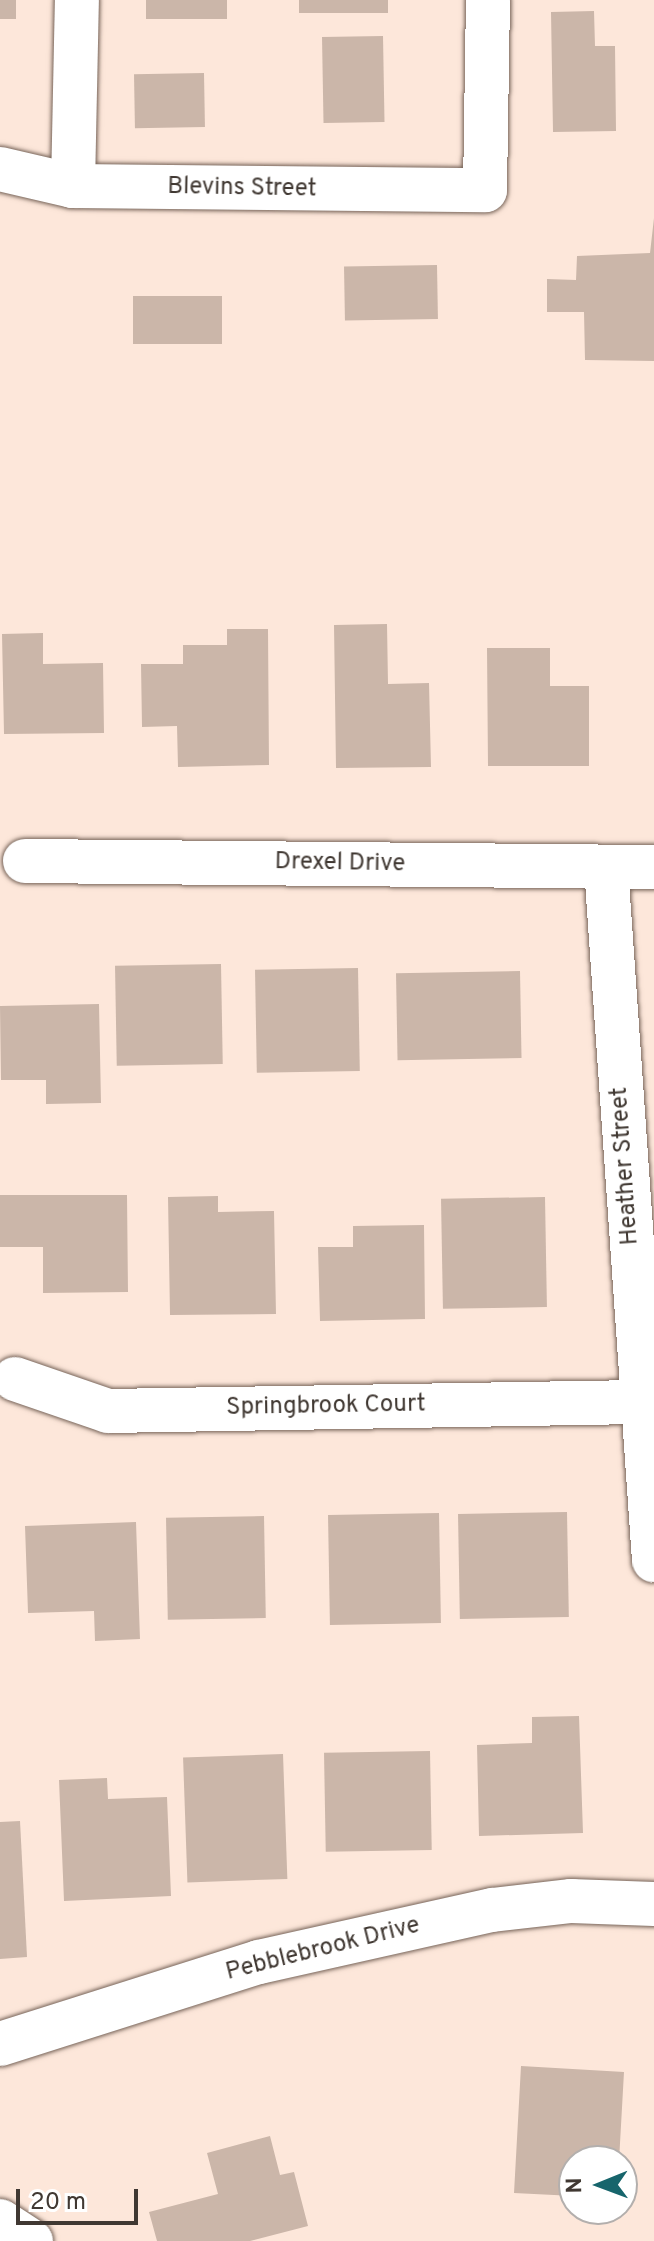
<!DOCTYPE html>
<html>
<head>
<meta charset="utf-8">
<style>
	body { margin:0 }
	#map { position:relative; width:654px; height:2241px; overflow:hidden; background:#fde7da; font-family:Overpass,sans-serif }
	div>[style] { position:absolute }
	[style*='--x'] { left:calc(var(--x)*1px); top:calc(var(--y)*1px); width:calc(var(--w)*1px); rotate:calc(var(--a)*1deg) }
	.building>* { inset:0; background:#cbb6a9; transform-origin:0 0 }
	.roads { filter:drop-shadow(0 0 2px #776459) drop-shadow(0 0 2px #776459) }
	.minor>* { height:44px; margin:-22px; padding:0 22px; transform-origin:22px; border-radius:22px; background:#fff }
	.tertiary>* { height:44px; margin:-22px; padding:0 22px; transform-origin:22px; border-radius:22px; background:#fff }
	span { translate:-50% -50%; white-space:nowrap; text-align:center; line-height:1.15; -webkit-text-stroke:7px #fff; paint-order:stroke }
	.street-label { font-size:24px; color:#403832 }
	.north { position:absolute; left:558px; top:2145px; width:80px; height:80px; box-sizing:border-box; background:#fff; border:2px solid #b3afad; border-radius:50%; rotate:269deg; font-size:22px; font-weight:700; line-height:32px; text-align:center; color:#403832 }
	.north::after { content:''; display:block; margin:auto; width:28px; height:36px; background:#17656c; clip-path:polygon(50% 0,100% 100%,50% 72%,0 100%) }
	.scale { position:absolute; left:16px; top:2189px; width:122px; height:36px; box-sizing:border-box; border:4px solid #403832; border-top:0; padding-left:10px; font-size:24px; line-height:28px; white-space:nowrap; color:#403832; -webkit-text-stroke:6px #fff; paint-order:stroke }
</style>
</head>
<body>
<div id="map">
	<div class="building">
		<div style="left:0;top:0;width:16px;height:19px"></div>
		<div style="left:146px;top:0;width:81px;height:19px"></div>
		<div style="left:299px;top:0;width:89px;height:13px"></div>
		<div style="clip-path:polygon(594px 11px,595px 46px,615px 46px,616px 131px,553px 132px,551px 12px)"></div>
		<div style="left:383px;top:36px;width:86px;height:61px;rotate:89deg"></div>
		<div style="left:204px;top:73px;width:54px;height:70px;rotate:89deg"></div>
		<div style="clip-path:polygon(654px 218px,654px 361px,585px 360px,584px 312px,547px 312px,547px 279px,576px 280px,577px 256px,650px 253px)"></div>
		<div style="left:437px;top:265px;width:54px;height:93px;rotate:89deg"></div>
		<div style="left:222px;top:296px;width:48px;height:89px;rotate:90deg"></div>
		<div style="clip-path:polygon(387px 624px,388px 684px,429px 683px,431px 767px,336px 768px,334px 625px)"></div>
		<div style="clip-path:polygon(227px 629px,268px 629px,269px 765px,178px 767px,177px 726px,142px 727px,141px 664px,183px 664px,183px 645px,227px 645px)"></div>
		<div style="clip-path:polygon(43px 633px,43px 664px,103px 663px,104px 733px,4px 734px,2px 634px)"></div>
		<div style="clip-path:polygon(487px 648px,550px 648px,550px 686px,589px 686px,589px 766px,488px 766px)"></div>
		<div style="left:221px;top:964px;width:100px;height:106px;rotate:89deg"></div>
		<div style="left:358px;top:968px;width:103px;height:103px;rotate:89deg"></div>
		<div style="left:520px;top:971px;width:87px;height:124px;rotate:89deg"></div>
		<div style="clip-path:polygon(99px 1004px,101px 1103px,46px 1104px,46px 1080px,1px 1080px,0 1006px)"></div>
		<div style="clip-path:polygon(0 1195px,127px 1195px,128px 1292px,43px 1293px,43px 1247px,0 1247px)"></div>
		<div style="clip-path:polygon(218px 1196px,218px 1212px,274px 1211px,276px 1314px,170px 1315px,168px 1197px)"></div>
		<div style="left:545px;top:1197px;width:110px;height:104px;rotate:89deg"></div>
		<div style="clip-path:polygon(424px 1225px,425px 1319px,320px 1321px,318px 1247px,353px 1247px,353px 1226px)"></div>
		<div style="left:567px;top:1512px;width:105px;height:109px;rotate:89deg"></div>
		<div style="left:439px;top:1513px;width:110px;height:111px;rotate:89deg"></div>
		<div style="left:264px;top:1516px;width:102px;height:98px;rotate:89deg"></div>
		<div style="clip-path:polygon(136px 1522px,140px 1639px,95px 1641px,94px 1611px,28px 1613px,25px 1526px)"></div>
		<div style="clip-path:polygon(579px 1716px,583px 1833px,479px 1836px,477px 1745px,532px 1743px,532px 1717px)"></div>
		<div style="left:430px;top:1751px;width:99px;height:106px;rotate:89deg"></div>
		<div style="left:283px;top:1754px;width:125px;height:100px;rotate:88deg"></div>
		<div style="clip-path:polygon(107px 1778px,108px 1799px,167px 1797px,171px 1896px,64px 1901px,59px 1780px)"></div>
		<div style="clip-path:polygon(20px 1821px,27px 1957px,0 1959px,0 1822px)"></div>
		<div style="clip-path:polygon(521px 2066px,624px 2072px,619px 2161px,574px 2161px,574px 2196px,514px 2193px)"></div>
		<div style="clip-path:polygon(270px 2136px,280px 2175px,294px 2172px,308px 2226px,250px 2241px,157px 2241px,149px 2212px,218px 2194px,207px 2153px)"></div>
	</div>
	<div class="roads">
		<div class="minor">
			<div style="--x:0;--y:169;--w:75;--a:13.1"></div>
			<div style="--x:73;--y:186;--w:412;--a:0.6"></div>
			<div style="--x:485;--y:190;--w:190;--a:-89.1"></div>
			<div style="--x:73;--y:186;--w:186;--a:-88.8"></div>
			<div style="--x:25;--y:861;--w:629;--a:0.55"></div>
			<div style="--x:606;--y:867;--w:695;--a:86.04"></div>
			<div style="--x:15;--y:1379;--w:98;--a:19"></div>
			<div style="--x:108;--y:1411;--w:534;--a:-0.97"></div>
			<div style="--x:0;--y:2044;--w:272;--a:-17.6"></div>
			<div style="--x:259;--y:1962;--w:239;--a:-12.6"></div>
			<div style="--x:492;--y:1910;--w:80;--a:-6.5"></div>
			<div style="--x:571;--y:1901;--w:83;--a:2.1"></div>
		</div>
		<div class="tertiary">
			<div style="--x:0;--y:2221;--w:37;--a:33"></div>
		</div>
	</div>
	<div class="street-label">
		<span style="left:242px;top:189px;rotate:1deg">Blevins Street</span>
		<span style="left:340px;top:864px;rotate:1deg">Drexel Drive</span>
		<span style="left:626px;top:1166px;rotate:-94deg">Heather Street</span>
		<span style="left:326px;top:1407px;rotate:-1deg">Springbrook Court</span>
		<span style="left:323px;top:1950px;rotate:-14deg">Pebblebrook Drive</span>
	</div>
	<div class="north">N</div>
	<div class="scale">20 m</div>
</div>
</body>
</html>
